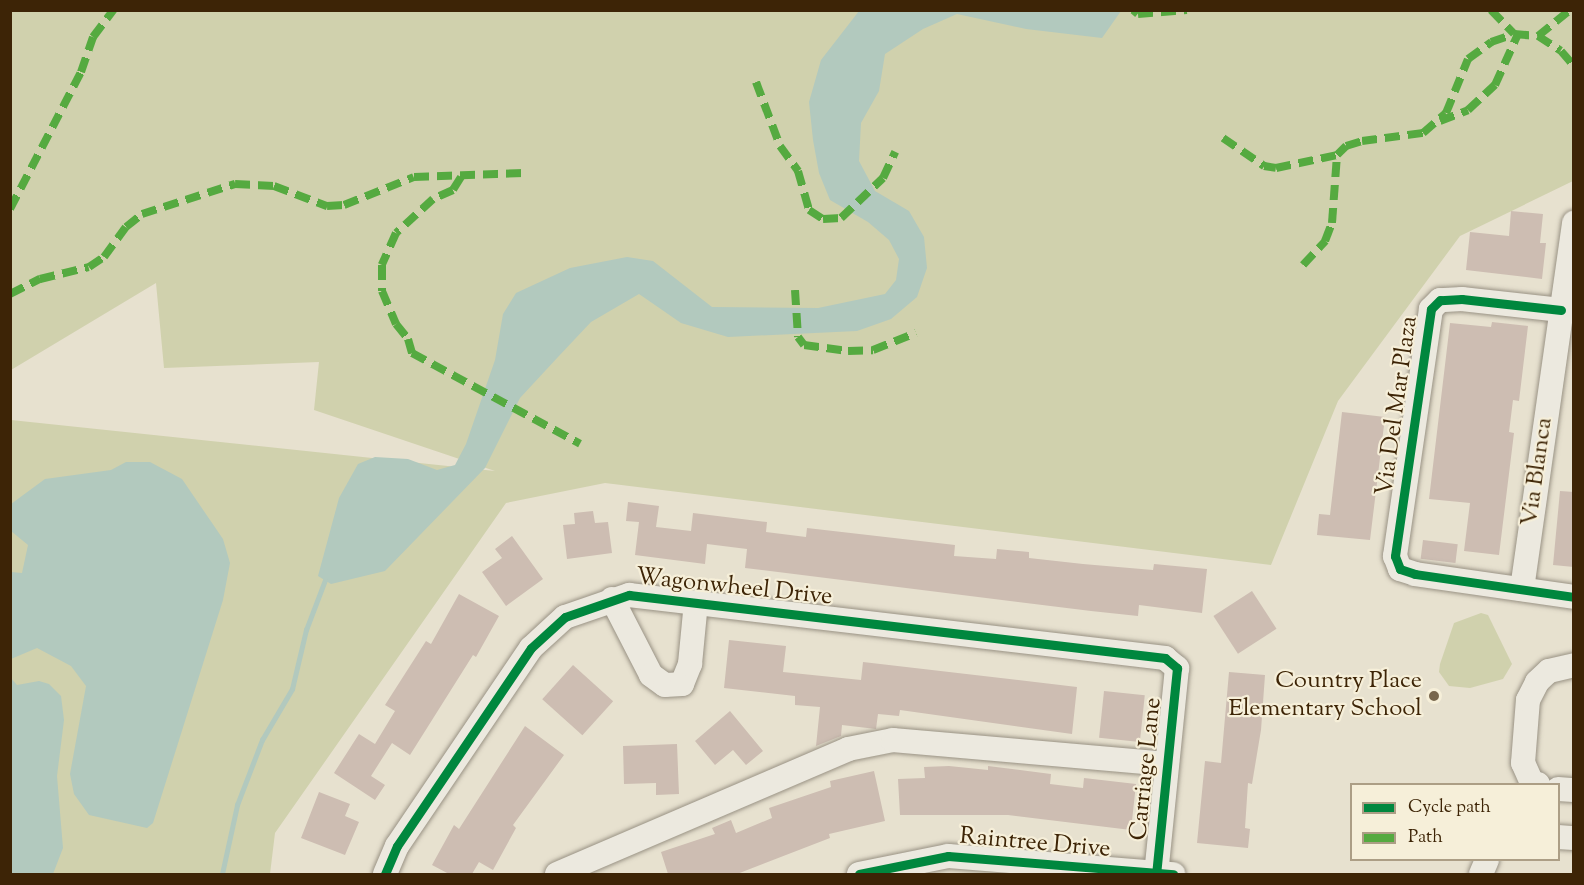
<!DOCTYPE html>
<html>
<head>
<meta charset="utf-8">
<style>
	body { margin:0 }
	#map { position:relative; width:1584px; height:885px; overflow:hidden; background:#e7e1cf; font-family:"Sorts Mill Goudy",serif }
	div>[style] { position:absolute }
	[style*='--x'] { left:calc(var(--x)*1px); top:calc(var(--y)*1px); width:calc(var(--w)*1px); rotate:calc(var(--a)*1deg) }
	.green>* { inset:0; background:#d0d1ad }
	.water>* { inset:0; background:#b2c9be }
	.stream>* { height:4.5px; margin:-2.25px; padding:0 2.25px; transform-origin:2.25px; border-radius:2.25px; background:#b2c9be }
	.building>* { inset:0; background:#cdbdb2; transform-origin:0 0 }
	.roads { filter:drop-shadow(0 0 2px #999284) drop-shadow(0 0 2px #999284) }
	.minor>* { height:24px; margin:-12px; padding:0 12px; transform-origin:12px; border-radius:12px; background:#ece9df }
	.quiet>* { height:8px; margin-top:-4px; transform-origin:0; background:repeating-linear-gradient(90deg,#55aa40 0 15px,transparent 0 23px) }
	.cycleway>* { height:9px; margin:-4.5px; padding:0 4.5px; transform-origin:4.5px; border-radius:4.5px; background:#00873e }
	.dots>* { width:16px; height:16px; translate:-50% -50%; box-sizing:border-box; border:3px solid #f6efd9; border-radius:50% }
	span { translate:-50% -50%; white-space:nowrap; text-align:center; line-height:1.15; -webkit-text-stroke:4.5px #f6efd9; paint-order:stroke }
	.street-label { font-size:24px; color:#3d2406 }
	.poi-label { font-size:24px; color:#3d2406 }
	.right { translate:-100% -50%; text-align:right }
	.frame { position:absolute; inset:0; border:12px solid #3d2406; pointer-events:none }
	.legend { position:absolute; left:1350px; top:783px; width:210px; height:78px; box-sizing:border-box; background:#f6efd9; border:2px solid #ac9e85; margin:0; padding:8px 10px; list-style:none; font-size:18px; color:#3d2406 }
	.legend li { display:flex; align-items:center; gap:12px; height:30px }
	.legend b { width:30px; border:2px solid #ac9e85 }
</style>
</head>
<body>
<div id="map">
	<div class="green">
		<div style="clip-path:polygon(10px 11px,1573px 11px,1573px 181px,1460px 236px,1338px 401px,1271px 565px,605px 483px,506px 503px,275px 833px,270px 874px,11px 874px,11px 420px,495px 471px,314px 410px,319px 362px,164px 368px,156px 283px,11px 370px)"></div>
		<div style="clip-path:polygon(1481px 613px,1488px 615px,1512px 664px,1503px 679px,1470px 688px,1449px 686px,1439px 672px,1440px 664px,1454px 623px)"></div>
	</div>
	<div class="water">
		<div style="clip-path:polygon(859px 11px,1121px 11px,1102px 38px,1026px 29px,957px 14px,923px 29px,885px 54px,879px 91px,861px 123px,859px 161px,875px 191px,909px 211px,924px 237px,927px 268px,917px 297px,891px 319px,857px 331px,728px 337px,681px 323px,639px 294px,591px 322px,558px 357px,520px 398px,485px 468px,385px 571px,331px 584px,318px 576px,339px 498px,358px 464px,375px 457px,408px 459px,437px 470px,455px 465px,466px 444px,495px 360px,503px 314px,516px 293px,570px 268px,627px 257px,653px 261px,712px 307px,818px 308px,885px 294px,896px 280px,899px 259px,889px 240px,868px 222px,830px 200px,819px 173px,813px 140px,809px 102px,821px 60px)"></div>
		<div style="clip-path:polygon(126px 462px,150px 462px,182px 479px,223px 539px,230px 563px,223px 600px,153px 823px,147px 828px,89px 815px,74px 794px,70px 774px,86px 686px,71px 666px,37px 648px,11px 659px,11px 572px,22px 573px,28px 545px,11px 531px,11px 504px,45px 479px,111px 470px)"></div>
		<div style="clip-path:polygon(10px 677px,17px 685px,39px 681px,49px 684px,61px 696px,64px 720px,57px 776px,63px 848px,53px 874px,11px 874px)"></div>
	</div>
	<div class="stream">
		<div style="--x:222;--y:874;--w:71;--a:-77.7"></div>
		<div style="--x:237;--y:805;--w:70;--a:-69"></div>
		<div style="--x:262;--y:740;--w:59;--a:-59.5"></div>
		<div style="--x:292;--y:689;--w:61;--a:-76.7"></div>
		<div style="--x:306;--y:630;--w:53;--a:-69.2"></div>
	</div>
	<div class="building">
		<div style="clip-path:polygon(1511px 211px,1543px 214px,1540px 243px,1546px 243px,1542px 279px,1466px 270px,1470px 232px,1509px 236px)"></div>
		<div style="clip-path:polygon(1492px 322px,1528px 326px,1519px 401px,1513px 400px,1509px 432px,1514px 433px,1499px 555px,1464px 551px,1470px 503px,1429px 499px,1450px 323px,1491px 327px)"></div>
		<div style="clip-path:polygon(1342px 412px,1385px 417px,1370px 540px,1317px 535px,1319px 514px,1330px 515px)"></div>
		<div style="clip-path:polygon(1560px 491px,1574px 492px,1574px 567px,1553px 565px)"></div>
		<div style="clip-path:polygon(628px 502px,659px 506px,656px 527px,691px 531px,693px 513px,767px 522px,766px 532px,806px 537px,807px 528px,955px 545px,954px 556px,996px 559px,997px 549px,1029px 552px,1029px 558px,1083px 564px,1153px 570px,1154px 564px,1207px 569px,1202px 613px,1139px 605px,1138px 616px,1091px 611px,745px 568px,747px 549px,707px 544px,705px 564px,635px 555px,639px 522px,626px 521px)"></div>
		<div style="clip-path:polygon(593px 511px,595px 523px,608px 522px,612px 553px,567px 559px,563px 525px,575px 524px,574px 513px)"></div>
		<div style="clip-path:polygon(512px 536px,543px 579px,506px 606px,482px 572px,502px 558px,495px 549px)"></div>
		<div style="left:1423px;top:540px;width:35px;height:19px;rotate:7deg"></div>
		<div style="left:1252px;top:591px;width:45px;height:46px;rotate:57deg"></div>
		<div style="clip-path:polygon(459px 594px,499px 616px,476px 657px,473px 655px,410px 755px,392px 743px,371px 776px,385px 785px,375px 800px,334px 773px,359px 734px,375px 744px,395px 711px,385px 705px,426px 641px,431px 644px)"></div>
		<div style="clip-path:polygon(729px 640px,786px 646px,783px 672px,861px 680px,863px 662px,1077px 687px,1072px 734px,900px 710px,899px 716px,878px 714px,876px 729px,842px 725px,841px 736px,816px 746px,820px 707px,795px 705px,795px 696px,724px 688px)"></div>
		<div style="left:573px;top:665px;width:54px;height:46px;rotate:42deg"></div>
		<div style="clip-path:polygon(1229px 672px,1265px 675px,1261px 730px,1252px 784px,1248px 783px,1245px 828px,1250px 829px,1248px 848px,1197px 843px,1205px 761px,1221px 763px)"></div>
		<div style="left:1104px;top:691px;width:41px;height:47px;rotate:6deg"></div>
		<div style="clip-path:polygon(730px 711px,763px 751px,746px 765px,733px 750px,715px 765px,695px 741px)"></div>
		<div style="clip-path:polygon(525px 726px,564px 755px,513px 825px,516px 828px,493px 870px,479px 862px,472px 874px,449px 874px,432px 865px,454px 825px,459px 829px)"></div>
		<div style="clip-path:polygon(677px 744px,679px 794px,656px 795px,656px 783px,624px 784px,623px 746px)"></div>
		<div style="clip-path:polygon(949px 766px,988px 770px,988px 766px,1051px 774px,1050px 784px,1083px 788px,1084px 778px,1136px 784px,1131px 830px,1008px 815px,900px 815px,898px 779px,925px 778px,924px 767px)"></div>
		<div style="clip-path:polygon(874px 771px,885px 821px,829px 834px,830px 838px,737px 874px,668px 874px,661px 852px,715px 834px,712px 828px,731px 820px,736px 833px,772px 818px,769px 808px,831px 787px,830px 781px)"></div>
		<div style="clip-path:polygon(319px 792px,350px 804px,345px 816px,359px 822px,345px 855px,301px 838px)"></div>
	</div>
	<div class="roads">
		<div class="minor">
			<div style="--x:1561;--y:310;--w:100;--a:-173.7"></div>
			<div style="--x:1462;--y:299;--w:22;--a:177"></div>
			<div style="--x:1440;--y:300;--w:13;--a:135"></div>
			<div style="--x:1431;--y:309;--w:250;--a:98.3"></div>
			<div style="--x:1395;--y:556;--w:14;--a:69"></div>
			<div style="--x:1400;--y:569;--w:16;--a:18"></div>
			<div style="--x:1415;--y:574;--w:161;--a:8.2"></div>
			<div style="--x:1522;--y:589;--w:370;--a:-81.9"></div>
			<div style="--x:612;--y:599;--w:85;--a:62.8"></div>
			<div style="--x:651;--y:675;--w:17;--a:36"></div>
			<div style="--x:665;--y:685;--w:17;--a:-3"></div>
			<div style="--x:682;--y:684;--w:22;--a:-68"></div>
			<div style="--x:690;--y:664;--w:62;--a:-84.5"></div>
			<div style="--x:1538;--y:784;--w:6;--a:-171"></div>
			<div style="--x:1532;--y:783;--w:22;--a:-114"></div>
			<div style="--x:1523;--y:763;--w:63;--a:-85.5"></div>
			<div style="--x:1528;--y:700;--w:20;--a:-63"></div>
			<div style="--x:1537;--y:682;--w:16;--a:-43"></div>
			<div style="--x:1549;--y:671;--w:26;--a:-13"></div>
			<div style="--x:1558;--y:789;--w:16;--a:4"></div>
			<div style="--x:1558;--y:837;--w:16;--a:4"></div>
			<div style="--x:385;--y:874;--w:30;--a:-67"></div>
			<div style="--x:397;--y:846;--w:239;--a:-55.9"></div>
			<div style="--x:531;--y:648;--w:46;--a:-42.4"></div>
			<div style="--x:565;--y:617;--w:68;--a:-19"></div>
			<div style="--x:629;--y:595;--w:540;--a:6.7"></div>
			<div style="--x:1165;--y:658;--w:16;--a:40"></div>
			<div style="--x:1177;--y:668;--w:207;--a:95.8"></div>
			<div style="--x:557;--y:874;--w:317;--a:-23.2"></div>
			<div style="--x:848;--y:749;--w:46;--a:-11.3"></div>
			<div style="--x:893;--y:740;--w:275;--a:5"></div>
			<div style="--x:859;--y:874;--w:91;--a:-11.4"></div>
			<div style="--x:948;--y:856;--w:226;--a:4.6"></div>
			<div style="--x:1481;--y:874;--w:15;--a:-67"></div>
		</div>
	</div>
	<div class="quiet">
		<div style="--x:1133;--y:10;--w:6;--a:39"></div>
		<div style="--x:1138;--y:14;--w:49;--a:-4.7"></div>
		<div style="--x:1491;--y:10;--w:33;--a:46"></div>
		<div style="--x:1514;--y:34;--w:24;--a:5"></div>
		<div style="--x:1538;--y:36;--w:41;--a:-39.1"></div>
		<div style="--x:1538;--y:36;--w:27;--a:33"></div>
		<div style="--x:1561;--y:51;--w:20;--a:49"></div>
		<div style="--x:756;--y:82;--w:68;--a:69.4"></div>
		<div style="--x:780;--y:146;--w:31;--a:54"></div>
		<div style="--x:798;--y:171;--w:41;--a:74.2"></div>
		<div style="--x:809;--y:210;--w:17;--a:33"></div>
		<div style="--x:823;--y:219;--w:18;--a:-3"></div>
		<div style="--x:841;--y:218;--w:58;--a:-43.6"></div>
		<div style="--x:883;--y:178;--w:29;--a:-65"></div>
		<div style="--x:1440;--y:121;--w:30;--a:-21"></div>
		<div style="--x:1468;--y:110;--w:37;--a:-43"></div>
		<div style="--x:1495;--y:85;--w:56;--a:-65.7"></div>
		<div style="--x:1223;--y:138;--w:50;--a:34.3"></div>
		<div style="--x:1264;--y:166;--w:12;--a:9"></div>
		<div style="--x:1276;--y:168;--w:62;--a:-12"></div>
		<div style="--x:461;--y:177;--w:15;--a:122"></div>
		<div style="--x:453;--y:190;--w:22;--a:156"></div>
		<div style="--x:433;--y:199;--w:50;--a:137.4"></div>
		<div style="--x:396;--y:233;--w:35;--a:114"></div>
		<div style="--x:382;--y:265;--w:26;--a:90"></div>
		<div style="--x:382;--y:291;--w:36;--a:67"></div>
		<div style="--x:396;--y:324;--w:19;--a:51"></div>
		<div style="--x:408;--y:339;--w:15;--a:74"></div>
		<div style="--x:412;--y:353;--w:191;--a:28.4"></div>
		<div style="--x:10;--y:209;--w:154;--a:-62.6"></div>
		<div style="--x:81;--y:72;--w:37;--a:-71"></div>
		<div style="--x:93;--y:37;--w:34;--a:-53"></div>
		<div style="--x:1303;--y:265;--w:33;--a:-47"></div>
		<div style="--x:1325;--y:241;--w:19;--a:-69"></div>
		<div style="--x:1332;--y:223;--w:68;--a:-85.8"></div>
		<div style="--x:1337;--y:155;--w:13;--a:-45"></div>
		<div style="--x:1346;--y:146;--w:17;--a:-17"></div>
		<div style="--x:1362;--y:141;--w:62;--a:-7.5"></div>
		<div style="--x:1423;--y:133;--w:30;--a:-41"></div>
		<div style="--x:1446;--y:113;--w:58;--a:-67.8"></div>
		<div style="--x:1468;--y:59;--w:29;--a:-36"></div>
		<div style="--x:1491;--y:42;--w:24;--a:-19"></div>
		<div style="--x:795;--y:290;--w:47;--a:86.3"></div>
		<div style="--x:798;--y:337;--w:10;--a:53"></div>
		<div style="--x:804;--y:345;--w:44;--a:7.8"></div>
		<div style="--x:848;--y:351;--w:25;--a:-2"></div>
		<div style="--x:873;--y:350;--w:46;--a:-21.6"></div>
		<div style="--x:10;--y:294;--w:34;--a:-27"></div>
		<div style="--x:40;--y:279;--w:50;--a:-13.8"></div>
		<div style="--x:89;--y:267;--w:18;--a:-34"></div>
		<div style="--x:104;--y:257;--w:37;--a:-54"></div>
		<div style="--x:126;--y:227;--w:21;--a:-39"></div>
		<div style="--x:142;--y:214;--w:98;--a:-17.9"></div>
		<div style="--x:235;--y:184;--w:39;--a:3"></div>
		<div style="--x:274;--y:186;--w:57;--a:20.7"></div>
		<div style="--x:327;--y:206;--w:17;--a:-3"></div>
		<div style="--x:344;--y:205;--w:75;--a:-21.8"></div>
		<div style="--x:414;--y:177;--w:110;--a:-2.1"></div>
	</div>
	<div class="cycleway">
		<div style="--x:1561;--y:310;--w:100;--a:-173.7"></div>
		<div style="--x:1462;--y:299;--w:22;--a:177"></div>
		<div style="--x:1440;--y:300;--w:13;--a:135"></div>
		<div style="--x:1431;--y:309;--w:250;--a:98.3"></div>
		<div style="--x:1395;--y:556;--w:14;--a:69"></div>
		<div style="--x:1400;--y:569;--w:16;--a:18"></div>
		<div style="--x:1415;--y:574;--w:161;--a:8.2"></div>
		<div style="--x:385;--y:874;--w:30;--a:-67"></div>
		<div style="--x:397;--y:846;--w:239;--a:-55.9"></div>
		<div style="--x:531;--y:648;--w:46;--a:-42.4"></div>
		<div style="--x:565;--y:617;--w:68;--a:-19"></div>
		<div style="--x:629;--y:595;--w:540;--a:6.7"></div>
		<div style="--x:1165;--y:658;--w:16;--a:40"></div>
		<div style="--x:1177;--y:668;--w:207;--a:95.8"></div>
		<div style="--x:859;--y:874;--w:91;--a:-11.4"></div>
		<div style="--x:948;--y:856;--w:226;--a:4.6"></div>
	</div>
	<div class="dots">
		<div style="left:1434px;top:696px;background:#78664c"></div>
	</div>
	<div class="street-label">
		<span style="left:1398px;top:406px;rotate:-82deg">Via Del Mar Plaza</span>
		<span style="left:1538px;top:472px;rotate:-82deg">Via Blanca</span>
		<span style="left:734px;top:588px;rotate:6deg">Wagonwheel Drive</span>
		<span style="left:1147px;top:769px;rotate:-84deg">Carriage Lane</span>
		<span style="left:1035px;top:844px;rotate:5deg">Raintree Drive</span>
	</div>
	<div class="poi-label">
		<span class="right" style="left:1422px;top:696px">Country Place<br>Elementary School</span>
	</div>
	<div class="frame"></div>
	<ul class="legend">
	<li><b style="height:8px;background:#00873e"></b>Cycle path</li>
	<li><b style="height:8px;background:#55aa40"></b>Path</li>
	</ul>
</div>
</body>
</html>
